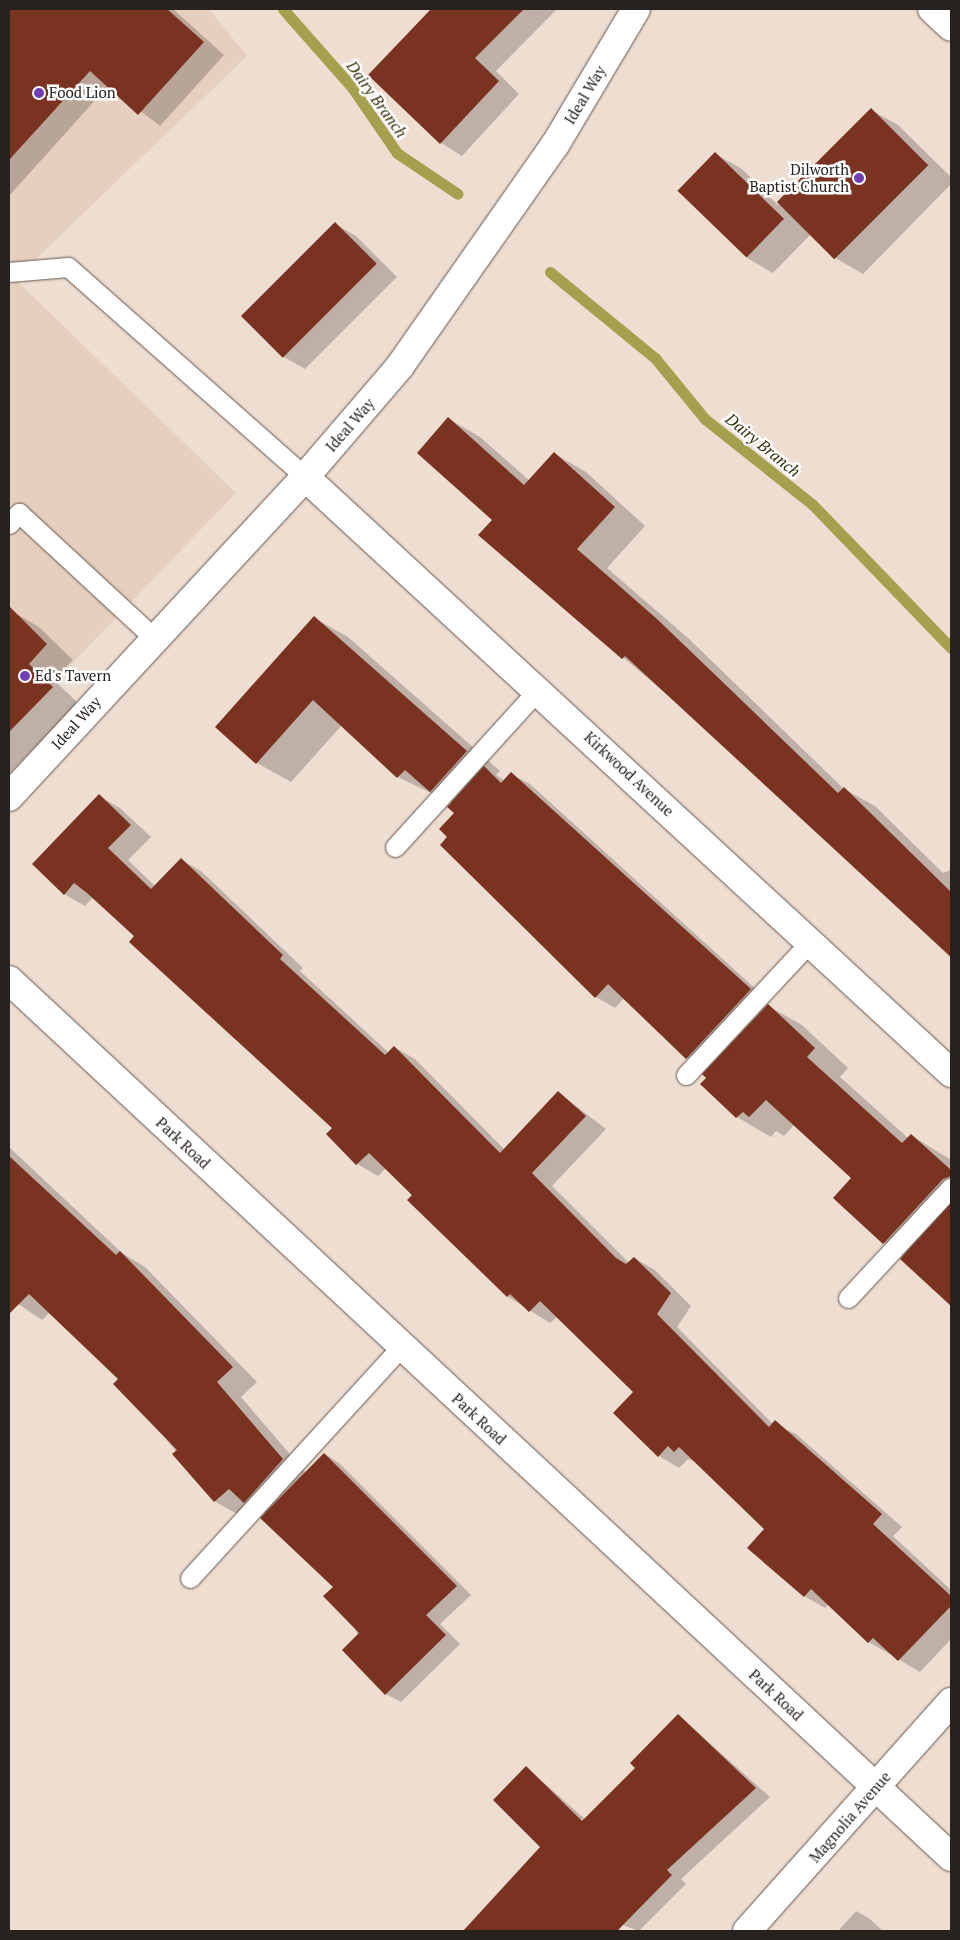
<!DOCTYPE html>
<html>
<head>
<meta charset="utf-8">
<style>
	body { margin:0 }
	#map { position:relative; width:960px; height:1940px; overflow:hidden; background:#eeddd1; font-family:"PT Serif",serif }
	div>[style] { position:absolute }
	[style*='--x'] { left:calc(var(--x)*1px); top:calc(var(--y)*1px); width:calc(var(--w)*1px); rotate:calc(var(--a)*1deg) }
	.built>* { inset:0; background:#e6cfbe }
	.shadow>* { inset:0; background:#0003 }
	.stream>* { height:11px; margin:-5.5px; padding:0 5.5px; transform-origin:5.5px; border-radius:5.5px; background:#a5a04e }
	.building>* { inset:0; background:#7a3221; transform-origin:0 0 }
	.roads { filter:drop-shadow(0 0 1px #64564b) drop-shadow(0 0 1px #64564b) }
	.lane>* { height:19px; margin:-9.5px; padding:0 9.5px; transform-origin:9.5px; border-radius:9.5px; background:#fff }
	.street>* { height:28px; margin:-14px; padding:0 14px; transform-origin:14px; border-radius:14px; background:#fff }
	.secondary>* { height:28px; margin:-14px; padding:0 14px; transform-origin:14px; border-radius:14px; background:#fff }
	.dots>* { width:14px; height:14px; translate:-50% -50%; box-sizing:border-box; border:2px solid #fff; border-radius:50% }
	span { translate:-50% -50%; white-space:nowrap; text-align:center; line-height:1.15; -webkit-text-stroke:5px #fff; paint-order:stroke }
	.poi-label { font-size:15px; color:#28221e }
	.left { translate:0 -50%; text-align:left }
	.right { translate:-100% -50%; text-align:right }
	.street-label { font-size:15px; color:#28221e }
	.water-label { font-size:16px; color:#312f0a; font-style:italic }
	.frame { position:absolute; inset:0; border:10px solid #28221e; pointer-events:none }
</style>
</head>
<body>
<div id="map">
	<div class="built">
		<div style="clip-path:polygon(9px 9px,209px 9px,247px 56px,15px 279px,236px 493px,9px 729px)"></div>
	</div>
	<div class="shadow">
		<div style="clip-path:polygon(9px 9px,173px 9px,224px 55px,160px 126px,108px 86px,9px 196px)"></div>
		<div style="clip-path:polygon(433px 9px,557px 9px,496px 71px,519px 94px,462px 156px,441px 143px,369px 75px)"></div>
		<div style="clip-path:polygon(871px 110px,898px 125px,951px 177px,951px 184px,863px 274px,837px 259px,811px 234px,773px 273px,747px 258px,715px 154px,742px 169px,778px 205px)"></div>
		<div style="clip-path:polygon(335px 224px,356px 236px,397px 277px,305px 369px,284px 357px,243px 316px)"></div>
		<div style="clip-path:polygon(449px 419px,480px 437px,530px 481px,555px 454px,586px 472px,645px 526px,607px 568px,688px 638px,844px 789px,875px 806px,943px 873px,951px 870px,951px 958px,713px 734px,480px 535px,494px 520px)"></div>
		<div style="clip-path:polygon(12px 611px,39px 627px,73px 660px,54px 680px,78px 703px,9px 774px)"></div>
		<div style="clip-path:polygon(314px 618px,348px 637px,500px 771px,496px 775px,505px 781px,511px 774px,530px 784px,769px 1001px,705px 1069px,686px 1058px,624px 998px,615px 1008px,596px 997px,442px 845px,456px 813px,452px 803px,398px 777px,342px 725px,291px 782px,257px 763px)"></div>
		<div style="clip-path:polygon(99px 796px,120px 808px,151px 837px,128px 860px,156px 887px,182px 860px,202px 872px,303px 968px,300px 971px,389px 1053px,394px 1047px,415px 1059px,505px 1150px,559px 1093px,606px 1129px,552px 1186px,629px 1263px,634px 1258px,655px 1270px,691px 1306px,677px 1327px,773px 1424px,796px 1434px,902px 1527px,893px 1536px,951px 1590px,951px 1639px,920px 1672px,869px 1642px,829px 1604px,825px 1608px,804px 1596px,766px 1529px,696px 1462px,688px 1459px,679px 1468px,659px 1456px,635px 1392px,558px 1316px,550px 1323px,507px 1296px,386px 1168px,378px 1176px,357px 1164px,333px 1128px,93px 897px,85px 906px,64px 894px)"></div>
		<div style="clip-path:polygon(768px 1006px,802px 1025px,848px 1068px,840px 1077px,908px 1138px,911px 1135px,951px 1160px,951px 1304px,901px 1259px,905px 1255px,884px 1243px,853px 1178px,795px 1124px,784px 1136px,776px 1131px,771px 1137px,737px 1117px,702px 1084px)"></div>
		<div style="clip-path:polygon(9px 1147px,122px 1253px,145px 1267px,257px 1382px,241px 1397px,306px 1473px,325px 1454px,339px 1463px,471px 1595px,440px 1624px,460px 1644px,401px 1702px,386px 1694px,335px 1587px,266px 1514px,251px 1505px,239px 1515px,214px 1501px,120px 1379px,50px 1312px,42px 1320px,9px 1298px)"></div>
		<div style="clip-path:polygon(678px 1715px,770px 1797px,681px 1879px,686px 1884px,639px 1931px,623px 1925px,618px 1931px,484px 1931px,474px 1921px,542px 1847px,526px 1767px,586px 1820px,636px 1768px)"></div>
		<div style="clip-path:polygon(856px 1911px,870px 1919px,883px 1931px,838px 1931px)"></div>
	</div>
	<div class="stream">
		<div style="--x:283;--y:9;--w:103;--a:48.6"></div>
		<div style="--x:351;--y:86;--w:81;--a:55.5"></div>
		<div style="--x:397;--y:153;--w:73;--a:33.9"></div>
		<div style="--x:550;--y:272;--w:136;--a:39.3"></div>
		<div style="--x:655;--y:358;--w:79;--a:50.7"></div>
		<div style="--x:705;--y:419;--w:137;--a:38.5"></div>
		<div style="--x:812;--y:504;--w:200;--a:46"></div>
	</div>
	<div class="building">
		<div style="clip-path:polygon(9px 9px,167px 9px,204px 42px,138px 115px,90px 71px,9px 160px)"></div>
		<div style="clip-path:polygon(431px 9px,524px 9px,475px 58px,499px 81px,440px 144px,368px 75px)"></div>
		<div style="left:871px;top:108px;width:81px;height:133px;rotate:45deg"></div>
		<div style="left:715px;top:152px;width:96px;height:54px;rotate:44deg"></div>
		<div style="left:335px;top:222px;width:59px;height:133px;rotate:45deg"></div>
		<div style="clip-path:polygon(448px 417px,524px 485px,554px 452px,615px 507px,577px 549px,657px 619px,838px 793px,844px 787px,951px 892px,951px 957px,625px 656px,622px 659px,478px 535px,492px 520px,417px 453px)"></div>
		<div style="clip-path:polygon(9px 606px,47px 644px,29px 664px,53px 687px,9px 732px)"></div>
		<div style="clip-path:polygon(314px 616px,467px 751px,430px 792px,405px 770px,397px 778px,313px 700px,256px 764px,215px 727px)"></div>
		<div style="clip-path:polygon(484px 766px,501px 783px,511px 772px,751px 989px,686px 1059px,608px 984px,595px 998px,440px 845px,447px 837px,439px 829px,454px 813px,447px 807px)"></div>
		<div style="clip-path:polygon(99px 794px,131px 825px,108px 848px,151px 889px,181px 858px,283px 955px,280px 959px,385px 1055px,394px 1046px,500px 1153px,558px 1091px,586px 1116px,532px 1173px,616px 1258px,626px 1264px,634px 1257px,671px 1293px,657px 1314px,769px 1427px,775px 1420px,882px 1514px,873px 1524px,951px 1596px,951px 1606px,898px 1661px,873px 1638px,868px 1643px,811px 1589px,804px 1597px,747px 1548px,764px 1529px,679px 1447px,674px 1452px,668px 1446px,658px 1457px,613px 1413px,633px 1392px,540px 1301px,529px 1312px,510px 1294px,507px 1297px,407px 1200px,412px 1195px,369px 1153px,356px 1165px,326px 1134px,332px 1128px,129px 942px,134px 936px,87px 893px,74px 883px,64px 895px,32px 864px)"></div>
		<div style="clip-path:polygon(768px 1004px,815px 1048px,807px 1057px,902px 1143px,911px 1134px,951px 1170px,951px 1176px,943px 1179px,883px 1244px,833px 1198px,851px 1178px,766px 1100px,749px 1117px,743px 1112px,736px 1118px,700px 1084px,706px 1078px,702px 1074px)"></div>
		<div style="clip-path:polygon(9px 1156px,116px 1255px,120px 1251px,233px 1367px,217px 1382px,283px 1459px,244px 1503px,229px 1489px,214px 1502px,172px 1454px,177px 1450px,113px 1384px,118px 1379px,29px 1294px,9px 1314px)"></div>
		<div style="clip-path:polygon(951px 1203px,951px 1306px,900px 1259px)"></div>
		<div style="clip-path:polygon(324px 1453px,457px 1586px,426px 1615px,446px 1635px,385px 1695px,342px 1650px,359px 1633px,323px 1596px,333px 1587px,260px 1518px)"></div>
		<div style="clip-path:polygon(678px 1714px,756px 1788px,667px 1870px,672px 1875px,617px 1931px,463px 1931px,540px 1847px,493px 1800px,526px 1766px,582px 1821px,635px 1768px,630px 1763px)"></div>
	</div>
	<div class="roads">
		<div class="lane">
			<div style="--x:9;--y:272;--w:59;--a:-4.8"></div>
			<div style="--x:68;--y:267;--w:317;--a:41.5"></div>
			<div style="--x:9;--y:524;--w:15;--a:-48"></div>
			<div style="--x:19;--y:513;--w:184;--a:42.8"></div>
			<div style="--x:395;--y:847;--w:212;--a:-47.7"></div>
			<div style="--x:686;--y:1075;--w:182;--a:-47"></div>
			<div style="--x:848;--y:1298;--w:151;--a:-47.1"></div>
			<div style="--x:190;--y:1578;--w:313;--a:-47.6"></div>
		</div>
		<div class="street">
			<div style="--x:932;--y:9;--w:26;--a:43"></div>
			<div style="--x:305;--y:477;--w:879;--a:42.69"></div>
			<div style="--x:9;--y:797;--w:436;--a:-47.2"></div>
			<div style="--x:305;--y:477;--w:146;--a:-49.4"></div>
			<div style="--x:400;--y:366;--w:270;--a:-55"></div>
			<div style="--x:555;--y:145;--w:158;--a:-59.2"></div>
			<div style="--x:747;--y:1931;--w:307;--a:-48.3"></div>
		</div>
		<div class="secondary">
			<div style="--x:9;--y:980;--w:1287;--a:42.95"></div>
		</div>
	</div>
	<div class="dots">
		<div style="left:39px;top:93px;background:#713eb5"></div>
		<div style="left:859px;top:178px;background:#713eb5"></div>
		<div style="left:25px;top:676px;background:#713eb5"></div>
	</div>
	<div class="poi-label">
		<span class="left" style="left:49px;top:93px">Food Lion</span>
		<span class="right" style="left:849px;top:178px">Dilworth<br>Baptist Church</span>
		<span class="left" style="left:35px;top:676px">Ed's Tavern</span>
	</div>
	<div class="street-label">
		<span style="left:585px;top:95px;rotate:-59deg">Ideal Way</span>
		<span style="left:350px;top:425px;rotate:-49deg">Ideal Way</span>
		<span style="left:76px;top:723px;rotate:-48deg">Ideal Way</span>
		<span style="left:629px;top:774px;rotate:43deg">Kirkwood Avenue</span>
		<span style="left:183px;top:1143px;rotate:43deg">Park Road</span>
		<span style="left:479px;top:1419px;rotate:43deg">Park Road</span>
		<span style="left:776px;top:1695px;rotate:43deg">Park Road</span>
		<span style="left:850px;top:1817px;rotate:-49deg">Magnolia Avenue</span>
	</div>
	<div class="water-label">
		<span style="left:377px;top:99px;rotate:54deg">Dairy Branch</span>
		<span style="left:763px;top:445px;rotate:39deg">Dairy Branch</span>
	</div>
	<div class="frame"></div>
</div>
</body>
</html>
